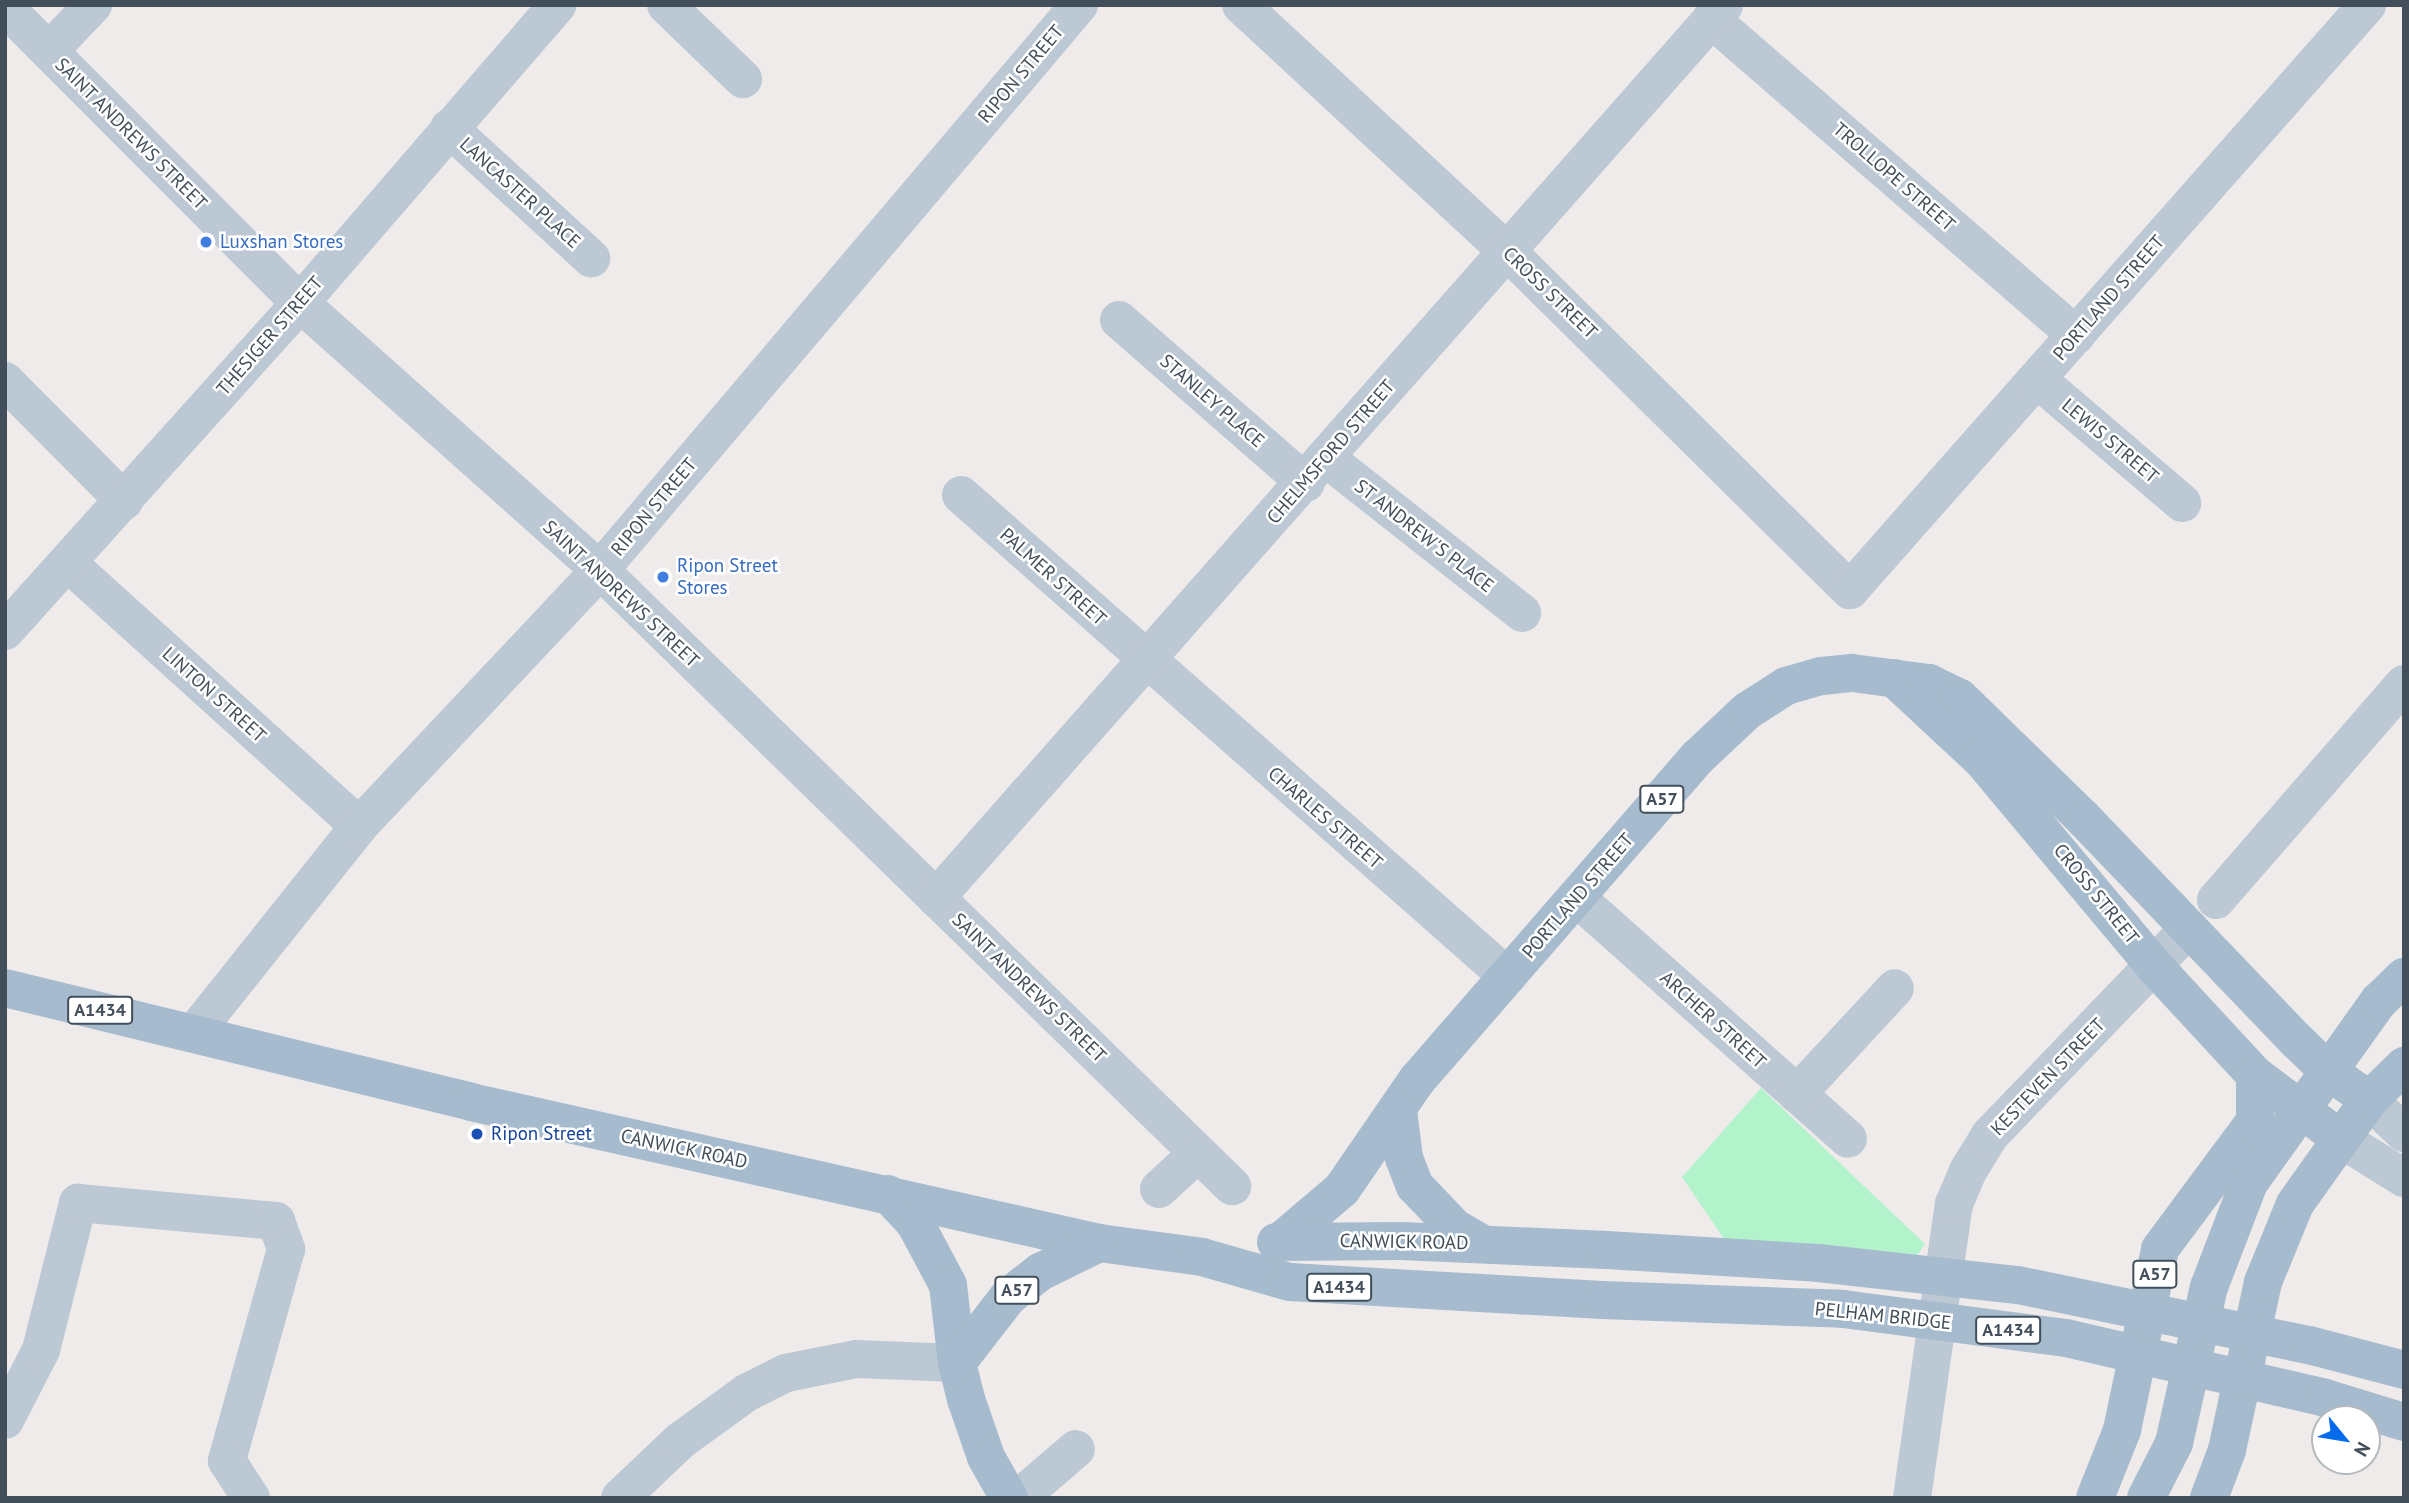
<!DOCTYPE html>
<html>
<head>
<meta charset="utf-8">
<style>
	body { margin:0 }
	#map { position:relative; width:2409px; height:1503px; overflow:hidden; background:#efebeb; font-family:"PT Sans",sans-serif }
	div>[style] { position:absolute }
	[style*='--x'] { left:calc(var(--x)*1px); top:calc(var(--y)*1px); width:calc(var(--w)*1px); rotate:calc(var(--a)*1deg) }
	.green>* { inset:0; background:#b2f3cc }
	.minor>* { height:38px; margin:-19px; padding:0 19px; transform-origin:19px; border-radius:19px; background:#bcc8d3 }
	.major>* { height:38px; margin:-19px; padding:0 19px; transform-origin:19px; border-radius:19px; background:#a7bbce }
	.major-bridge>* { height:38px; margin:-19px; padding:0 19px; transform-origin:19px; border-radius:19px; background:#a7bbce }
	.dots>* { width:19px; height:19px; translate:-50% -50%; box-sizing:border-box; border:4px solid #fff; border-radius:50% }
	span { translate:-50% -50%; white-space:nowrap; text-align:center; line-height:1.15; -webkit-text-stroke:5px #fff; paint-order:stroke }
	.shield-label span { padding:2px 5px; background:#fff; border:2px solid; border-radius:5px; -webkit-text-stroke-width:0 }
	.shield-label { font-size:18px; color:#424f5a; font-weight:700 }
	.street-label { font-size:19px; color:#424f5a }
	.shop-label { font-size:19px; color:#366cbe }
	.left { translate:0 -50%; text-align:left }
	.transit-label { font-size:19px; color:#164399 }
	.frame { position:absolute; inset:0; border:7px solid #424f5a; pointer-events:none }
	.north { position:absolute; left:2311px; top:1405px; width:70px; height:70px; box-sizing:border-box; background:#fff; border:2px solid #b3b9bd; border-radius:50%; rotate:120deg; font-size:19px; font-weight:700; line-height:28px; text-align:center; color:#424f5a }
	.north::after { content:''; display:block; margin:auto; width:24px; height:32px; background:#066aed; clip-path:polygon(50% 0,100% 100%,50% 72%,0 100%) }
</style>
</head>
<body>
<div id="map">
	<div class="green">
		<div style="clip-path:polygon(1761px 1088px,1925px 1244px,1910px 1265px,1728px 1245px,1682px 1177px)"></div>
	</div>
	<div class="minor">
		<div style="--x:666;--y:5;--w:107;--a:43.9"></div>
		<div style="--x:1241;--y:5;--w:364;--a:42.8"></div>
		<div style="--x:1508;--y:252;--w:481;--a:44.7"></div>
		<div style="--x:1850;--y:590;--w:781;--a:-48.53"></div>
		<div style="--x:5;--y:7;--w:418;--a:45.1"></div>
		<div style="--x:300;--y:303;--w:402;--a:41.7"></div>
		<div style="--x:600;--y:570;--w:883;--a:44.27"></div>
		<div style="--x:1711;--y:19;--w:483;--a:40.9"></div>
		<div style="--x:49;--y:51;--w:64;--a:-46.3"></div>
		<div style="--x:449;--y:128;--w:193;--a:42.5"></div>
		<div style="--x:1119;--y:320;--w:248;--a:41.1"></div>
		<div style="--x:2037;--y:379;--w:191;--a:40.5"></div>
		<div style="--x:5;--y:381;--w:169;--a:45.2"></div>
		<div style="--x:1326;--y:458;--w:250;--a:38.3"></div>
		<div style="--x:961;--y:495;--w:728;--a:41.38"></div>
		<div style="--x:68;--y:563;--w:392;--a:42.1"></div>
		<div style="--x:5;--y:631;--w:441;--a:-48"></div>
		<div style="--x:300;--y:303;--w:394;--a:-49.2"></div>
		<div style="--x:936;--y:898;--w:1191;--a:-48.57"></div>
		<div style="--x:1578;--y:899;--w:361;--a:41.6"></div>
		<div style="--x:2216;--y:900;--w:286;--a:-49"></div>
		<div style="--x:194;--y:1033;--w:265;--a:-51.4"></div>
		<div style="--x:359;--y:826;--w:352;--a:-46.7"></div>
		<div style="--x:600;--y:570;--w:741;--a:-49.71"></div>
		<div style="--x:1797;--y:1094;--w:144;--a:-47.2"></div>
		<div style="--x:2369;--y:1100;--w:48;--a:43.3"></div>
		<div style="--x:2341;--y:1139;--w:74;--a:31.8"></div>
		<div style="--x:1159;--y:1189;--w:53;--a:-42.7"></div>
		<div style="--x:5;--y:1420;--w:79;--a:-62.8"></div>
		<div style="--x:41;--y:1350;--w:152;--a:-75.9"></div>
		<div style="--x:78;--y:1203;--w:199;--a:5.2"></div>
		<div style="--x:276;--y:1221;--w:30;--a:70"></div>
		<div style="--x:286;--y:1249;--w:220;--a:105.6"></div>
		<div style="--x:227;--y:1461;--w:44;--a:57"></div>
		<div style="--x:620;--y:1498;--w:83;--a:-43.5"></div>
		<div style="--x:680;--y:1441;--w:82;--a:-36"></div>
		<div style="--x:746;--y:1393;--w:45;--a:-26.6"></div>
		<div style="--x:786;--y:1373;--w:71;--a:-11.3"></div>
		<div style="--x:856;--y:1359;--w:101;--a:2.3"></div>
		<div style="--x:1019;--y:1498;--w:75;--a:-40.7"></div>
		<div style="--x:1912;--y:1498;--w:297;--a:-81.9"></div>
		<div style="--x:1954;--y:1204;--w:36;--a:-67"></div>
		<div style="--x:1968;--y:1171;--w:42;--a:-58.6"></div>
		<div style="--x:1990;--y:1135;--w:287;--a:-46.1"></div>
	</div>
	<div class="major">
		<div style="--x:1894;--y:678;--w:120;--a:43"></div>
		<div style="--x:1982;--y:760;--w:270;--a:50.1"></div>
		<div style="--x:2155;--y:967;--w:147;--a:47.2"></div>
		<div style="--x:2255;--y:1075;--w:107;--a:36.7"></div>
		<div style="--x:5;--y:988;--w:480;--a:13.7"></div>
		<div style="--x:471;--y:1102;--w:644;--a:12.65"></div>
		<div style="--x:1099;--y:1243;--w:104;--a:7.7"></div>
		<div style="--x:1202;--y:1257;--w:91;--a:15.9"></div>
		<div style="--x:1290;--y:1282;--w:313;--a:3.3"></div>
		<div style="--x:1398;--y:1111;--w:47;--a:82.7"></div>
		<div style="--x:1404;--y:1158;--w:30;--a:69"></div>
		<div style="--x:1415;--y:1186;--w:58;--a:46.4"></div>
		<div style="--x:1455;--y:1228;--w:30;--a:30"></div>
		<div style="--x:888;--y:1194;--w:40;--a:47"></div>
		<div style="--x:915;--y:1223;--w:70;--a:62"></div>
		<div style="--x:948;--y:1285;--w:79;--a:83.4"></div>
		<div style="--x:957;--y:1363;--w:37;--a:76"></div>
		<div style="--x:966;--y:1399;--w:61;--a:71"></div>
		<div style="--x:986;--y:1457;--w:47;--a:60.7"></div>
		<div style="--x:1281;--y:1241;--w:80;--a:-40.4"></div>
		<div style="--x:1342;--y:1189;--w:132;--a:-55.5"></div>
		<div style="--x:1417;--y:1080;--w:428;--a:-49"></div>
		<div style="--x:1698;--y:757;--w:67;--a:-43.2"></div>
		<div style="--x:1747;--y:711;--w:46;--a:-32.7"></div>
		<div style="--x:1786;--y:686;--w:37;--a:-16"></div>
		<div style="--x:1822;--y:676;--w:30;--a:-6"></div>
		<div style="--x:1852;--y:673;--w:78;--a:7.4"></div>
		<div style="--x:1929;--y:683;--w:34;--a:26"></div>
		<div style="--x:1960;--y:698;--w:172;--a:44.3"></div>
		<div style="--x:2083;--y:818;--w:308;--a:46.2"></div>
		<div style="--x:2296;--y:1040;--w:43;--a:44.1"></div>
		<div style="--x:2327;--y:1070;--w:52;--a:35.5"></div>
		<div style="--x:1276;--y:1242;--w:125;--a:-0.5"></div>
		<div style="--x:1401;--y:1241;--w:206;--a:2.5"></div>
		<div style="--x:957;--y:1363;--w:83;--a:-52.3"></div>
		<div style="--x:1008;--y:1297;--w:41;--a:-38"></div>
		<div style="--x:1040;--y:1272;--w:66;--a:-26.2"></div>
		<div style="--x:2095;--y:1498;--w:73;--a:-68.3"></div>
		<div style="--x:2122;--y:1430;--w:185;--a:-78.1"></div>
		<div style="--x:2160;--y:1249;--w:159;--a:-53.4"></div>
		<div style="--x:2255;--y:1121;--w:46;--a:-90"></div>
		<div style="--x:2146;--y:1498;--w:62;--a:-63"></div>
		<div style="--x:2174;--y:1443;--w:160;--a:-77.4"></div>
		<div style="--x:2209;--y:1287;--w:111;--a:-69"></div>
		<div style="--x:2249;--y:1183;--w:224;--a:-54.5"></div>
		<div style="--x:2379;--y:1001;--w:35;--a:-44"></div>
		<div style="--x:2209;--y:1498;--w:51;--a:-69.4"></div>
		<div style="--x:2227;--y:1450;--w:172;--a:-77.9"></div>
		<div style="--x:2263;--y:1282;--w:84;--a:-67.7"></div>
		<div style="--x:2295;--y:1204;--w:128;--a:-54.6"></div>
		<div style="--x:2369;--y:1100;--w:49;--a:-44.2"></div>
	</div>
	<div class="major-bridge">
		<div style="--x:1607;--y:1250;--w:211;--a:3.5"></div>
		<div style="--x:1818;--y:1263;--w:201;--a:6.3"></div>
		<div style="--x:2018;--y:1285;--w:297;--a:11.7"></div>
		<div style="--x:2309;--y:1345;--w:98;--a:14.7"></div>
		<div style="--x:1602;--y:1300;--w:241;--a:2.1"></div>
		<div style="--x:1843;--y:1309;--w:225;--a:7.4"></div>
		<div style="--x:2066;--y:1338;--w:266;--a:13"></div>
		<div style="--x:2325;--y:1398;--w:83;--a:16.9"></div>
	</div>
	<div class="dots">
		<div style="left:206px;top:242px;background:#3f7fe0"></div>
		<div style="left:663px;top:577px;background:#3f7fe0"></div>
		<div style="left:477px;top:1134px;background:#1a4fb4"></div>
	</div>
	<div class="shield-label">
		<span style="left:1662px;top:799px">A57</span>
		<span style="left:100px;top:1010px">A1434</span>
		<span style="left:2155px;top:1274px">A57</span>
		<span style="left:1339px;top:1287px">A1434</span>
		<span style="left:1017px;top:1290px">A57</span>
		<span style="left:2008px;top:1330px">A1434</span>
	</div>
	<div class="street-label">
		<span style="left:1021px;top:74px;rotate:-50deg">RIPON STREET</span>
		<span style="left:131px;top:134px;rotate:45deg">SAINT ANDREWS STREET</span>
		<span style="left:1894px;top:177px;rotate:41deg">TROLLOPE STREET</span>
		<span style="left:520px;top:193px;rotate:42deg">LANCASTER PLACE</span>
		<span style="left:1550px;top:293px;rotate:44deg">CROSS STREET</span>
		<span style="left:2109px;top:298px;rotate:-49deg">PORTLAND STREET</span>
		<span style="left:270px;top:336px;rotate:-49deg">THESIGER STREET</span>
		<span style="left:1212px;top:401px;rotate:41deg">STANLEY PLACE</span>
		<span style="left:2110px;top:441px;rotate:40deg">LEWIS STREET</span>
		<span style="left:1331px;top:452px;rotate:-49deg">CHELMSFORD STREET</span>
		<span style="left:654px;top:507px;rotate:-50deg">RIPON STREET</span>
		<span style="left:1424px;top:536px;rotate:38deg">ST ANDREW'S PLACE</span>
		<span style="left:1053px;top:577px;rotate:42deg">PALMER STREET</span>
		<span style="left:621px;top:594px;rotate:43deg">SAINT ANDREWS STREET</span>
		<span style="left:214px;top:695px;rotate:42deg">LINTON STREET</span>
		<span style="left:1325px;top:818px;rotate:41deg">CHARLES STREET</span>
		<span style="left:2096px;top:894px;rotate:51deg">CROSS STREET</span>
		<span style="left:1578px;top:896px;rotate:-49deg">PORTLAND STREET</span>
		<span style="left:1029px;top:988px;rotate:44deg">SAINT ANDREWS STREET</span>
		<span style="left:1713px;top:1020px;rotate:42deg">ARCHER STREET</span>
		<span style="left:2048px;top:1077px;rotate:-46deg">KESTEVEN STREET</span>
		<span style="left:684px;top:1149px;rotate:12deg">CANWICK ROAD</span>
		<span style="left:1404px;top:1242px;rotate:1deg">CANWICK ROAD</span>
		<span style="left:1883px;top:1316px;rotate:6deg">PELHAM BRIDGE</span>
	</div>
	<div class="shop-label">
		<span class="left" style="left:220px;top:242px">Luxshan Stores</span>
		<span class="left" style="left:677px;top:577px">Ripon Street<br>Stores</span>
	</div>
	<div class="transit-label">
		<span class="left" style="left:491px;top:1134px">Ripon Street</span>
	</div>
	<div class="frame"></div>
	<div class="north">N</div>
</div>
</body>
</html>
